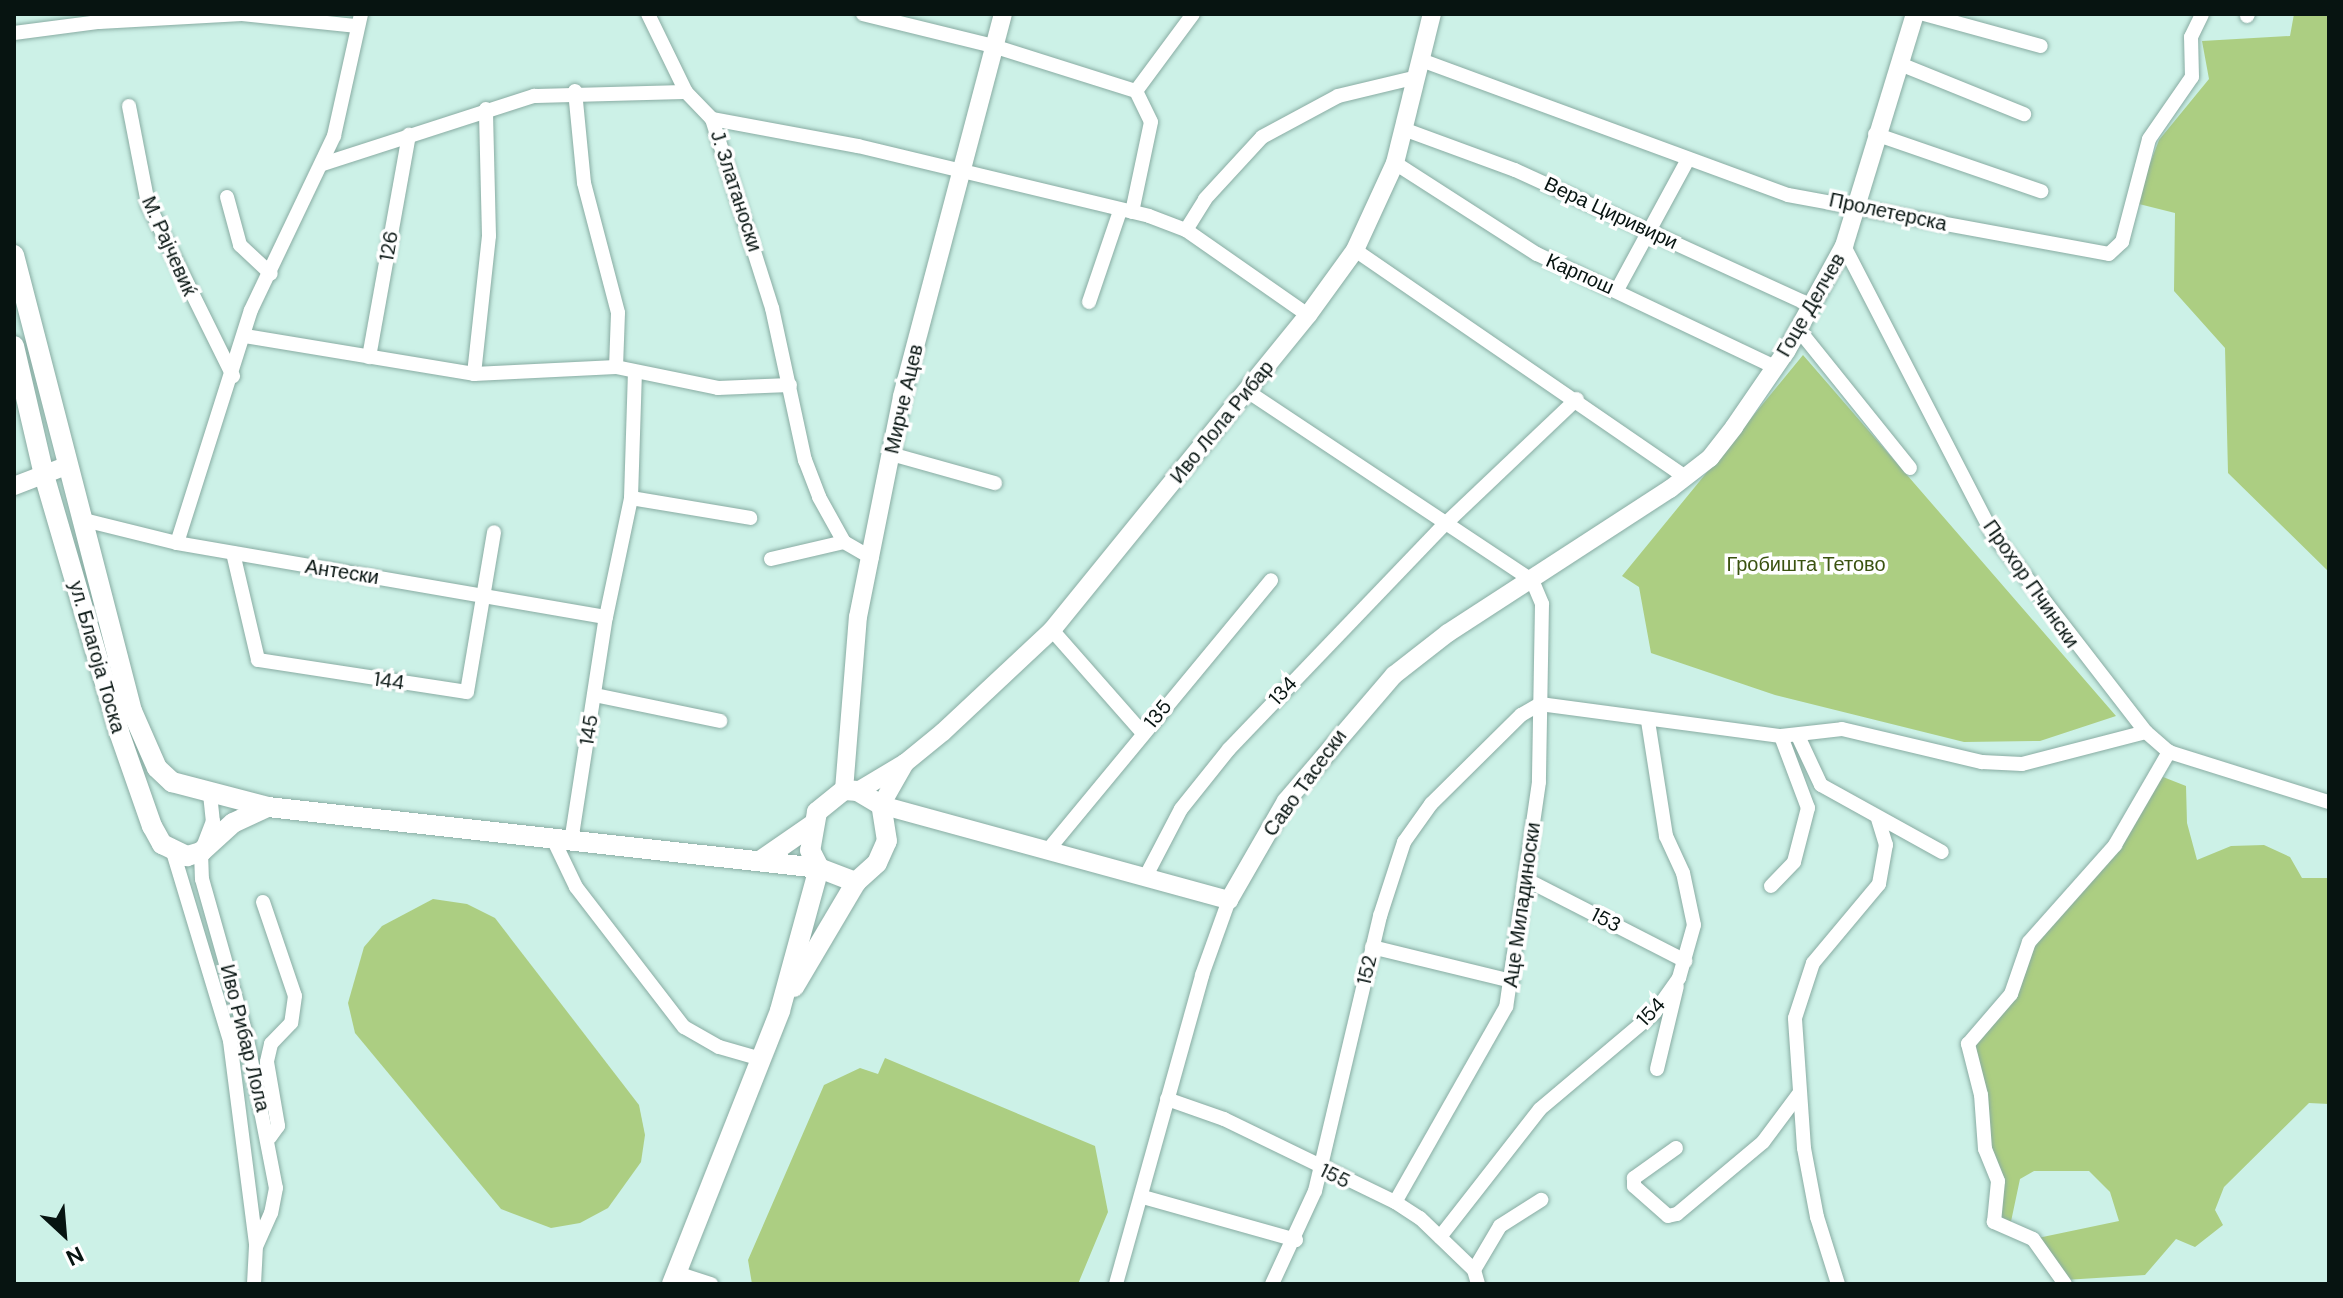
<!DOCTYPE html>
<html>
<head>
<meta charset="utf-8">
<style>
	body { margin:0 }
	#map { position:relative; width:2343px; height:1298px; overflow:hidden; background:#ccf1e7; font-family:"DM Sans",sans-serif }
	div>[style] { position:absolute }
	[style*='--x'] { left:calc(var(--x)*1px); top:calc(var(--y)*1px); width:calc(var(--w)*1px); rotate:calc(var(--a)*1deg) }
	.green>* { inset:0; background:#acce82 }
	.roads { filter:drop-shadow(0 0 2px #89aca3) drop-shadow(0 0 2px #89aca3) }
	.minor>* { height:14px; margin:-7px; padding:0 7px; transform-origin:7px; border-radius:7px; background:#fff }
	.tertiary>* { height:18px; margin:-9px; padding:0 9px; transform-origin:9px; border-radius:9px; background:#fff }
	.secondary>* { height:20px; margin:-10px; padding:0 10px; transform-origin:10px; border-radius:10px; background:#fff }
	span { translate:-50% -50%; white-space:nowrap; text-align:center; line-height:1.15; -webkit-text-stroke:7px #fff; paint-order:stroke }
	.street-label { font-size:20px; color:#071411 }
	.park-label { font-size:20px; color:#3a5210 }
	.frame { position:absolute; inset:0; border:16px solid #071411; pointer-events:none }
	.north { position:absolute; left:24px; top:1194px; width:80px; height:80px; -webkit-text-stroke:6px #fff; paint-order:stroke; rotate:154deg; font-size:22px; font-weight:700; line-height:32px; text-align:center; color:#071411 }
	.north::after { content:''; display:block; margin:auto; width:28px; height:36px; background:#071411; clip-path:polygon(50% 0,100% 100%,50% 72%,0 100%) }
</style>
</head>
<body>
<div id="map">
	<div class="green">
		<div style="clip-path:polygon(2294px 14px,2329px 14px,2329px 572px,2228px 473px,2225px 348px,2174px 291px,2175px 213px,2135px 203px,2159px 140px,2209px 79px,2202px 41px,2290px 36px)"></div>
		<div style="clip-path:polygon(1803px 355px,2116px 716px,2040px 741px,1964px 742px,1775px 695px,1651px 653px,1639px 587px,1622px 576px)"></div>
		<div style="clip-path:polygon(2158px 775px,2186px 786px,2187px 823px,2197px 860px,2231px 846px,2264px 845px,2290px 857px,2302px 878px,2329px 878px,2329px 1104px,2309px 1103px,2224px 1187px,2215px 1210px,2223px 1225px,2195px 1247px,2176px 1239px,2145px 1275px,2064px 1280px,2033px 1239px,2119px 1221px,2110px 1192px,2089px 1171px,2034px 1171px,2020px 1179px,2009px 1231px,1996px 1226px,1997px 1190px,1970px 1040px,1995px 1012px,2018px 964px)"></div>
		<div style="clip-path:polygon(433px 899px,467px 904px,495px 918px,639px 1105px,645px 1135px,641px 1162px,608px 1208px,580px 1223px,551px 1228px,501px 1209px,355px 1033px,348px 1003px,364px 947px,382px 926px)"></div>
		<div style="clip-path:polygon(885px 1058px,1095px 1146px,1108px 1212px,1078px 1284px,752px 1284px,748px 1260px,824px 1085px,860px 1068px,878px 1074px)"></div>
	</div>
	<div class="roads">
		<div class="minor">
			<div style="--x:648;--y:14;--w:87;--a:64"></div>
			<div style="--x:686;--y:92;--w:37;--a:46"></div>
			<div style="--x:712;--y:119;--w:198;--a:72.4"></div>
			<div style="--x:772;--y:308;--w:156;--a:77.8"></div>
			<div style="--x:805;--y:460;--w:40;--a:69"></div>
			<div style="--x:819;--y:497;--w:51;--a:60.9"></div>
			<div style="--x:844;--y:542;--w:32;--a:30"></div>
			<div style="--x:863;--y:14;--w:134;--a:13.8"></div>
			<div style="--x:993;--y:46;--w:150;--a:17.5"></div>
			<div style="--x:1136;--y:91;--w:34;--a:64"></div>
			<div style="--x:1151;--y:122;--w:92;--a:101.9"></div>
			<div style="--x:1924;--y:14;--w:121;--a:15.3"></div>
			<div style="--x:2247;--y:16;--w:2;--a:-63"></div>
			<div style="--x:14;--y:33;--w:86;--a:-7.4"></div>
			<div style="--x:99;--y:22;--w:143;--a:-3.2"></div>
			<div style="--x:242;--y:14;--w:116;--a:6"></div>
			<div style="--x:1421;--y:60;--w:391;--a:20.2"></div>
			<div style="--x:1788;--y:195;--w:326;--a:10.4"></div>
			<div style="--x:2109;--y:254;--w:18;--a:-43"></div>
			<div style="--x:2122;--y:242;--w:106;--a:-75.3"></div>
			<div style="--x:2149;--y:139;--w:75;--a:-55.3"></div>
			<div style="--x:2192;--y:77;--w:40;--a:-91.4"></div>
			<div style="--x:2191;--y:37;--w:25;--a:-64"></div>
			<div style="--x:1900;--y:64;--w:134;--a:22"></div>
			<div style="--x:575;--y:91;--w:92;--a:84.4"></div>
			<div style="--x:584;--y:183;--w:134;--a:75.3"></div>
			<div style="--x:618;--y:313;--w:54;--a:92.1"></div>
			<div style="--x:1136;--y:91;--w:96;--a:-53.5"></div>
			<div style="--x:129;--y:106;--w:100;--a:79"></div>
			<div style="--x:148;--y:204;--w:192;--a:63.7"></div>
			<div style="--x:712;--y:119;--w:148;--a:10.5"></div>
			<div style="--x:858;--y:146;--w:299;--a:13.5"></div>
			<div style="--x:1149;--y:216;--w:40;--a:21"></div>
			<div style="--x:1186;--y:230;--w:149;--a:34.9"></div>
			<div style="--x:1406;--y:130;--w:116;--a:20.2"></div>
			<div style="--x:1515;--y:170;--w:327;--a:24.6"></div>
			<div style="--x:1875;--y:134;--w:176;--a:19"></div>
			<div style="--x:1395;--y:163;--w:169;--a:32.7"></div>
			<div style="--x:1537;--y:254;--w:263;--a:25.4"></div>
			<div style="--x:323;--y:164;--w:222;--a:-17.9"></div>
			<div style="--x:534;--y:96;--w:152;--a:-1.5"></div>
			<div style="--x:227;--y:197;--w:50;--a:74.8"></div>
			<div style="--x:240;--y:245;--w:42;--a:43.1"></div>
			<div style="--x:1186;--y:230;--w:36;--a:-58"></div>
			<div style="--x:1205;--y:199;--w:84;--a:-47.4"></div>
			<div style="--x:1262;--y:137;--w:86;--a:-28.3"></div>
			<div style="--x:1338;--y:96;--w:81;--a:-13.5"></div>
			<div style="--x:1844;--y:246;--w:323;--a:62.7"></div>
			<div style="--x:1992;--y:533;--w:252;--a:52.3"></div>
			<div style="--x:2146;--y:732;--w:30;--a:41"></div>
			<div style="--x:2169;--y:752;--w:168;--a:17.4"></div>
			<div style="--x:1355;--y:250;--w:401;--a:34.5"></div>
			<div style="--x:1617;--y:290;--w:147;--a:-61.5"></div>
			<div style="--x:1089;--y:302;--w:96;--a:-71.2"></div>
			<div style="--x:1799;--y:330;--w:177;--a:51.2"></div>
			<div style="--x:245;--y:336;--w:232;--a:9.4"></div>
			<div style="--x:474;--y:374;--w:142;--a:-2.8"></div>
			<div style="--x:616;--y:367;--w:104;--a:11.6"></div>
			<div style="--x:718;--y:388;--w:72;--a:-2.4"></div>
			<div style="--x:369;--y:357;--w:226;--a:-79.8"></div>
			<div style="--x:474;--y:374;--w:139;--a:-83.8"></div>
			<div style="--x:489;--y:236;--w:127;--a:-91.4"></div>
			<div style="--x:1247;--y:391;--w:342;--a:33.6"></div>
			<div style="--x:1532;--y:580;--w:26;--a:67"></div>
			<div style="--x:1542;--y:604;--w:178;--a:91"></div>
			<div style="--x:1539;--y:782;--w:227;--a:98.3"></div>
			<div style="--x:1506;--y:1007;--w:224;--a:119.6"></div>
			<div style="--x:891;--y:454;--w:108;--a:15.6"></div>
			<div style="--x:631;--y:498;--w:121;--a:9.5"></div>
			<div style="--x:80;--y:519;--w:100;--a:13.9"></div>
			<div style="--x:177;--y:543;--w:435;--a:9.8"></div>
			<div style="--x:177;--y:543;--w:244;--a:-72.4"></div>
			<div style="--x:251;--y:310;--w:193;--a:-64.5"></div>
			<div style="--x:334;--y:136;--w:125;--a:-77.5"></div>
			<div style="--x:233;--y:553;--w:110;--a:76.8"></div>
			<div style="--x:258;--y:660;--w:211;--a:8.7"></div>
			<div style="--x:467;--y:692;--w:162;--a:-80.4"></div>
			<div style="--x:771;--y:559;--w:75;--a:-13.1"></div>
			<div style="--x:1052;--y:630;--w:136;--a:48.6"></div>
			<div style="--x:595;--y:695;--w:128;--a:11.7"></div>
			<div style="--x:1798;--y:736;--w:54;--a:64.9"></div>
			<div style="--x:1821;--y:785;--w:138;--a:29"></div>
			<div style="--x:210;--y:794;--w:27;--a:84"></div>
			<div style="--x:213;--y:821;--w:33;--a:111"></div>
			<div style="--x:201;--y:852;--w:27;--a:88"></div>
			<div style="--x:202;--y:879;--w:161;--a:74.2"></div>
			<div style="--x:246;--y:1034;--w:157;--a:79"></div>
			<div style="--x:276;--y:1188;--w:25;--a:101"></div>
			<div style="--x:271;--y:1213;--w:36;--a:114"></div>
			<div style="--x:256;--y:1246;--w:38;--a:93"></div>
			<div style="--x:554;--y:841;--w:51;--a:64.4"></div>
			<div style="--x:576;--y:887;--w:177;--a:52.4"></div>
			<div style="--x:684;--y:1027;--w:40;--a:29.7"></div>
			<div style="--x:719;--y:1047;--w:44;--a:15.9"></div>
			<div style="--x:571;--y:842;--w:228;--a:-81.2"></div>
			<div style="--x:606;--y:617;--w:122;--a:-78.1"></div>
			<div style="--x:631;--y:498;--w:126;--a:-88.2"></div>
			<div style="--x:1048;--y:850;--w:350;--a:-50.4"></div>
			<div style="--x:173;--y:852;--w:197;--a:73.2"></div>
			<div style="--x:230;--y:1041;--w:206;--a:82.7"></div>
			<div style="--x:1147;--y:874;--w:73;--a:-62.4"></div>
			<div style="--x:1181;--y:809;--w:77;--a:-51.3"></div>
			<div style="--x:1229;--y:749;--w:310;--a:-46.2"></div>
			<div style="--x:1444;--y:525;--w:183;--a:-43.5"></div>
			<div style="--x:1527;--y:880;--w:178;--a:27.1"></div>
			<div style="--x:1771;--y:886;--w:33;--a:-46"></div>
			<div style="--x:1794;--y:862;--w:56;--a:-75.5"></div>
			<div style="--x:1808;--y:808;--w:77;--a:-110.6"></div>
			<div style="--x:263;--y:902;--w:99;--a:71.2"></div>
			<div style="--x:295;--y:996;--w:27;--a:98"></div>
			<div style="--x:291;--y:1023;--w:29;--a:134"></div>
			<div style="--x:271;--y:1044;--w:18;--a:103"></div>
			<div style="--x:267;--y:1062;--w:65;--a:80.2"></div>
			<div style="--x:278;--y:1126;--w:14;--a:126"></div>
			<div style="--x:1372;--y:947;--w:144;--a:13.7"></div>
			<div style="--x:1657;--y:1069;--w:85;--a:-76.5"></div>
			<div style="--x:1167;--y:1099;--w:60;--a:19.3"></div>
			<div style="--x:1224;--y:1119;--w:190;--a:25.9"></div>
			<div style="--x:1395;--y:1202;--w:30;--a:33"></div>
			<div style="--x:1420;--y:1218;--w:75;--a:43.9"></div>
			<div style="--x:1474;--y:1270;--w:15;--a:74"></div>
			<div style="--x:1676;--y:1148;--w:52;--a:144.5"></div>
			<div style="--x:1634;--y:1178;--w:8;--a:90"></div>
			<div style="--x:1634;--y:1186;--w:45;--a:41.4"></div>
			<div style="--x:1668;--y:1216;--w:9;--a:-13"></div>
			<div style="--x:1677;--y:1214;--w:112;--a:-39.9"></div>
			<div style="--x:1763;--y:1142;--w:59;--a:-53.3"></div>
			<div style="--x:1143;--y:1197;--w:159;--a:15.7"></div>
			<div style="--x:1440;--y:1237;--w:162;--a:-52"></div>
			<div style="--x:1540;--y:1109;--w:150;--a:-40.1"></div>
			<div style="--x:1655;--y:1012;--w:42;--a:-54.8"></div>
			<div style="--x:1679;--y:978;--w:55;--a:-74.2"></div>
			<div style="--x:1694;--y:925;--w:53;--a:-101.9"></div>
			<div style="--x:1683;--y:873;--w:41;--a:-114.7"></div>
			<div style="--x:1666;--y:836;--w:116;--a:-98.9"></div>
			<div style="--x:1474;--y:1270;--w:51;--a:-59.4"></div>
			<div style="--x:1500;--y:1226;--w:49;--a:-32.4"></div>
			<div style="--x:677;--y:1273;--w:36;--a:18"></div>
			<div style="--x:1116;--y:1284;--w:321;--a:-74.4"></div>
			<div style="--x:1202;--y:975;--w:80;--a:-70.2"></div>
			<div style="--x:1272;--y:1284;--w:102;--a:-65.2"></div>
			<div style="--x:1315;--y:1191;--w:283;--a:-76.7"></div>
			<div style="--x:1380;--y:916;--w:78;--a:-72"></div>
			<div style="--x:1404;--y:842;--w:47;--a:-54.6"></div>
			<div style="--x:1431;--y:804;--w:127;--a:-44.7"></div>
			<div style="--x:1521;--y:715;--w:22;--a:-30"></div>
			<div style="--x:1540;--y:704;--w:243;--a:7.6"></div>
			<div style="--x:1781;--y:736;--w:61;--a:-6.5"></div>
			<div style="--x:1842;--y:729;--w:144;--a:13.3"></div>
			<div style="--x:1982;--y:762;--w:40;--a:2.9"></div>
			<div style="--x:2022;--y:764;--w:128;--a:-14.5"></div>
			<div style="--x:1838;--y:1284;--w:70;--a:-107.4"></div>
			<div style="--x:1817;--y:1217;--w:70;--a:-100.7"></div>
			<div style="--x:1804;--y:1148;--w:130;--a:-94"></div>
			<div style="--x:1795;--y:1018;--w:58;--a:-71.9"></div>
			<div style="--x:1813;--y:963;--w:103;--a:-50.1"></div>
			<div style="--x:1879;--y:884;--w:40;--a:-80"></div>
			<div style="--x:1886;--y:845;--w:27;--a:-107"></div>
			<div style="--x:2065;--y:1284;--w:55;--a:-125.4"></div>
			<div style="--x:2033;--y:1239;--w:43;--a:-156.4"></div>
			<div style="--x:1994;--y:1222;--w:41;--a:-84.4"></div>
			<div style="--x:1998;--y:1181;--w:35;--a:-112"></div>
			<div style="--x:1985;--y:1149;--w:54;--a:-94.2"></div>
			<div style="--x:1981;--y:1095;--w:53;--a:-104.3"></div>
			<div style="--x:1968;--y:1044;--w:66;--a:-49.3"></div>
			<div style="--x:2011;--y:994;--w:55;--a:-70.9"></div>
			<div style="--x:2029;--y:942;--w:130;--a:-48.4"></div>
			<div style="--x:2115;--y:845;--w:108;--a:-59.9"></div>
		</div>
		<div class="tertiary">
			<div style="--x:14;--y:486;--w:56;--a:-21"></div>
			<div style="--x:905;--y:763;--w:48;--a:119.7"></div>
			<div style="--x:881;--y:805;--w:361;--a:15.3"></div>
			<div style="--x:1229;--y:900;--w:114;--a:-60.1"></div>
			<div style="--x:1286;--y:801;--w:166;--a:-49.4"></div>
			<div style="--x:1394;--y:675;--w:68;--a:-37.9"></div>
			<div style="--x:1448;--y:633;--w:265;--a:-33"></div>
			<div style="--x:1670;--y:489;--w:51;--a:-37.8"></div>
			<div style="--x:1710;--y:458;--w:39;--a:-52"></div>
			<div style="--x:1734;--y:427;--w:93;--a:-55.5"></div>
			<div style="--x:1787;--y:350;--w:119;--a:-61.3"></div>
			<div style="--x:1844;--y:246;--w:243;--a:-73"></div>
			<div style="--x:844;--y:790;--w:174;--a:-85.4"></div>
			<div style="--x:858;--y:617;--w:225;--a:-78.7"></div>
			<div style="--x:902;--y:396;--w:395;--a:-75.2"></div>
			<div style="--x:858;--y:791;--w:55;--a:-30.8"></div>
			<div style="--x:905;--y:763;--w:49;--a:-39.2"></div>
			<div style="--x:943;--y:732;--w:149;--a:-43.1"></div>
			<div style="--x:1052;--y:630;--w:406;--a:-50.9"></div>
			<div style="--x:1308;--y:315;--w:80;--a:-54.1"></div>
			<div style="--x:1355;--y:250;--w:96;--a:-65.3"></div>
			<div style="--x:1395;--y:163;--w:154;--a:-76.1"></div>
		</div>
		<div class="secondary">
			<div style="--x:14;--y:255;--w:471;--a:75.5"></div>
			<div style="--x:132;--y:711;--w:62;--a:66.3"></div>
			<div style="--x:157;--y:768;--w:21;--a:43"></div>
			<div style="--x:172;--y:782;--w:99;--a:14.6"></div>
			<div style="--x:268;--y:807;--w:554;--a:6.32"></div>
			<div style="--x:819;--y:868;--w:40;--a:21"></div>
			<div style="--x:856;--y:882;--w:28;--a:-42"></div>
			<div style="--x:877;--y:863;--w:24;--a:-66"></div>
			<div style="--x:887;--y:841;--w:36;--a:-99"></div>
			<div style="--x:881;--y:805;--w:27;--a:-149"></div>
			<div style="--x:858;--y:791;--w:14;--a:-176"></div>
			<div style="--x:844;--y:790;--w:35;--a:141"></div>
			<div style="--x:817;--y:812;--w:39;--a:100"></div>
			<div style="--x:810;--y:850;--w:20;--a:63"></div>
			<div style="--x:819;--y:868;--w:148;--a:105.3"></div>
			<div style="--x:780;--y:1011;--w:294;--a:111.6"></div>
			<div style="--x:14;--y:346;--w:132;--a:76.9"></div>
			<div style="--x:44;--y:475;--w:268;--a:73.7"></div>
			<div style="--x:119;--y:732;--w:100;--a:70.7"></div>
			<div style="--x:152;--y:826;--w:21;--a:61"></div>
			<div style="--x:162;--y:844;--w:28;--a:26"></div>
			<div style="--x:187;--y:856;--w:15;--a:-16"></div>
			<div style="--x:201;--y:852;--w:43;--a:-42.2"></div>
			<div style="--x:233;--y:823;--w:38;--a:-25"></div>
			<div style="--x:760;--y:861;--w:63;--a:-34.7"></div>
			<div style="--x:794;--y:987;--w:122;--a:-59.4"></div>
		</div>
	</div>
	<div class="street-label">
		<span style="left:736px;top:191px;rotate:72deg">Ј. Златаноски</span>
		<span style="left:1888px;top:212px;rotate:12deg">Пролетерска</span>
		<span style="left:1611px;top:213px;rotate:25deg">Вера Циривири</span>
		<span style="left:169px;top:246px;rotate:66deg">М. Рајчевиќ</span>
		<span style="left:389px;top:246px;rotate:-80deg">126</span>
		<span style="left:1580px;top:274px;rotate:24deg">Карпош</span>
		<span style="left:1811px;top:305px;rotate:-60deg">Гоце Делчев</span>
		<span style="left:904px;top:399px;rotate:-77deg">Мирче Ацев</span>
		<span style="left:1222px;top:422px;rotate:-51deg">Иво Лола Рибар</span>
		<span style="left:342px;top:572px;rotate:9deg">Антески</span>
		<span style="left:2031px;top:584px;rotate:55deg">Прохор Пчински</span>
		<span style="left:97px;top:657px;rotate:74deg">ул. Благоја Тоска</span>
		<span style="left:389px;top:681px;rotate:8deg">144</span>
		<span style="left:1283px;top:691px;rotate:-47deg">134</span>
		<span style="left:1158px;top:714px;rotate:-50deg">135</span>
		<span style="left:589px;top:730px;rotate:-81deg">145</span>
		<span style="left:1305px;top:783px;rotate:-54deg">Саво Тасески</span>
		<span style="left:1522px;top:905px;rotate:-82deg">Аце Миладиноски</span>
		<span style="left:1606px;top:920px;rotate:27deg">153</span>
		<span style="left:1367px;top:970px;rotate:-77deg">152</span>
		<span style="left:1651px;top:1012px;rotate:-47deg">154</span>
		<span style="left:245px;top:1038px;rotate:76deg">Иво Рибар Лола</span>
		<span style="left:1335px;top:1176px;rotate:26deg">155</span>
	</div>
	<div class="park-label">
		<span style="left:1806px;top:564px">Гробишта Тетово</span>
	</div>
	<div class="frame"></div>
	<div class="north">N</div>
</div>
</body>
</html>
